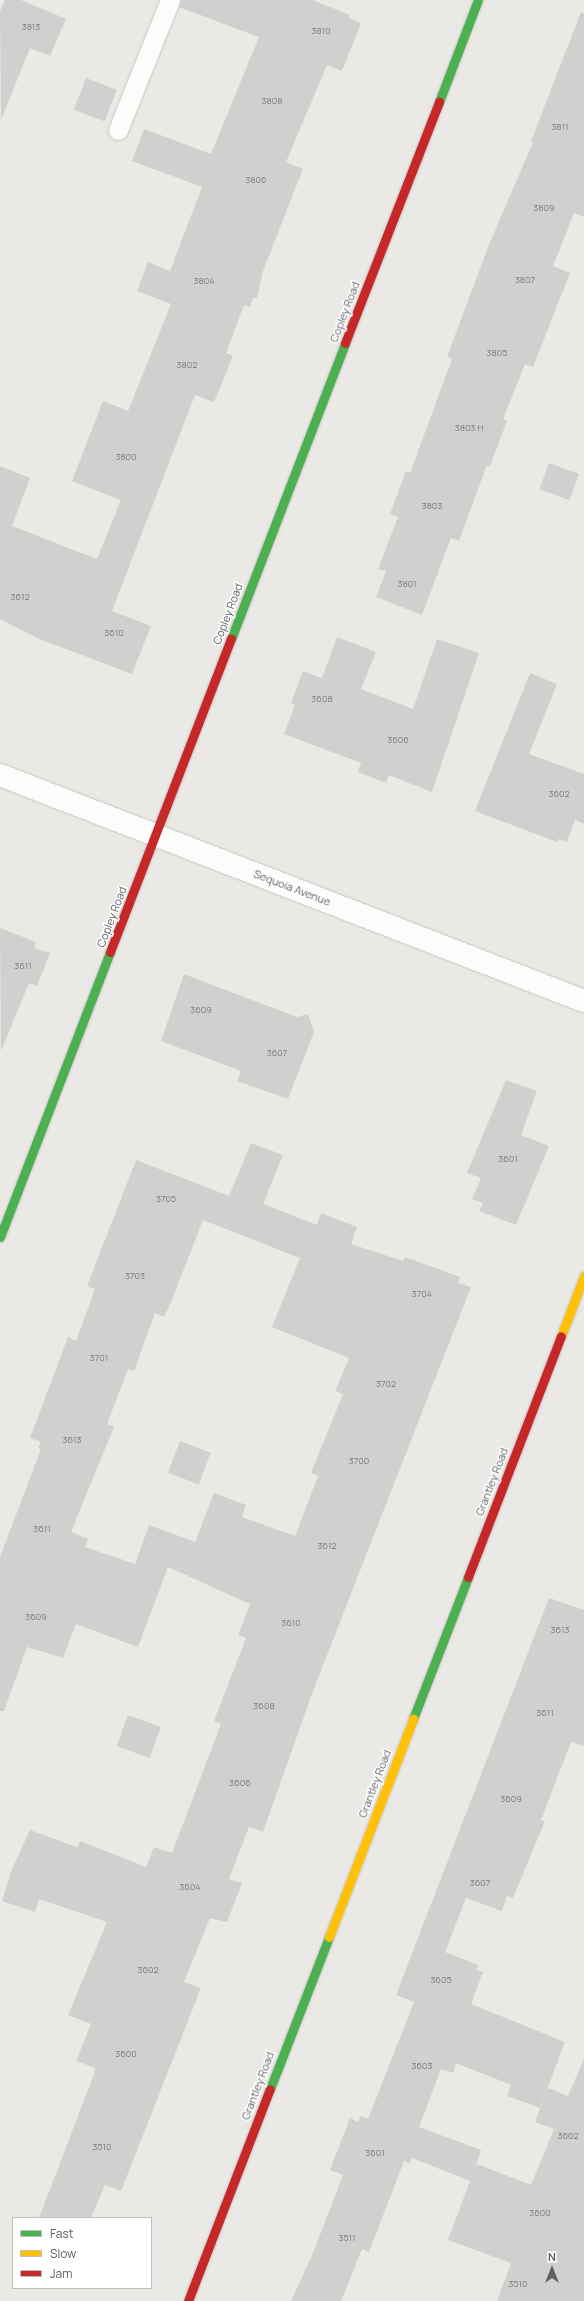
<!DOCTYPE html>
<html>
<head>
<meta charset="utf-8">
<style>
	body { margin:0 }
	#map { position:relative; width:584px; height:2301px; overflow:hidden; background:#ebe9e6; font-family:Manrope,sans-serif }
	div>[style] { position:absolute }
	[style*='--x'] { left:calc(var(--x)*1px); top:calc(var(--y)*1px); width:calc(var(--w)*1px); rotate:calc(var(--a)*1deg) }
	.building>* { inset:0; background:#d2d0cf; transform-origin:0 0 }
	.roads { filter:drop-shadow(0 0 1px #c8c7c6) drop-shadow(0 0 1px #c8c7c6) }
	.lane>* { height:19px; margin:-9.5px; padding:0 9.5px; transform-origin:9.5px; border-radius:9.5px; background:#fcfcfb }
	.street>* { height:22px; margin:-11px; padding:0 11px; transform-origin:11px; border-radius:11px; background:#fcfcfb }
	.fast>* { height:9px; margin:-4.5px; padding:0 4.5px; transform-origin:4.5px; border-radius:4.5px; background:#4caf50 }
	.slow>* { height:9px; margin:-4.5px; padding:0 4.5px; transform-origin:4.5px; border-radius:4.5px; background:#ffc107 }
	.jam>* { height:9px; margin:-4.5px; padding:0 4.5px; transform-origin:4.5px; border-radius:4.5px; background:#c62828 }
	span { translate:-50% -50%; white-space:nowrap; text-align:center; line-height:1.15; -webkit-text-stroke:3px #fff; paint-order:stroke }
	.number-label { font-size:9px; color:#7b7d7f }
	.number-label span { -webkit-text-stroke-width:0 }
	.street-label { font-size:11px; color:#5c6063 }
	.legend { position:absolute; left:12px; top:2217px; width:140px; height:72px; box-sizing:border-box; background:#fff; border:1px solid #bebfc1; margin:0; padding:5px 7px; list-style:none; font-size:12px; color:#5c6063 }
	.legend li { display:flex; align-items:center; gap:8px; height:20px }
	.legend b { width:20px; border:1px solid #bebfc1 }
	.north { position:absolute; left:532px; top:2249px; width:40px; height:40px; -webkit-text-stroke:3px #fff; paint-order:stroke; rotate:0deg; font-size:11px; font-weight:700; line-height:16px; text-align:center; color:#5c6063 }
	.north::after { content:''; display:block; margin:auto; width:14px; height:18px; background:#5c6063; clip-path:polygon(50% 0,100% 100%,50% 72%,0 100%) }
</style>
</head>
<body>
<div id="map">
	<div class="building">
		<div style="clip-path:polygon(5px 0,21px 0,66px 19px,50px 56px,30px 48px,1px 120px,0 11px)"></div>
		<div style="clip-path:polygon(181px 0,312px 0,350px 15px,349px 18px,361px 23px,342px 71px,327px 65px,286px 162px,303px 169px,263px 271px,257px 298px,253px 298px,250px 307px,244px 305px,226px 353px,233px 356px,214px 402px,195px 395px,112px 611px,151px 626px,132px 674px,37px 638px,0 619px,0 466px,30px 478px,12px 526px,97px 559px,121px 500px,72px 481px,103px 401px,128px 411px,171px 304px,137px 291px,148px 262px,170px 271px,202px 187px,132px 161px,144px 129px,211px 154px,259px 37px,179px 7px)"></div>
		<div style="clip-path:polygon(581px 12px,584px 13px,584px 217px,574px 213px,553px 266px,570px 273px,533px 367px,525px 364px,503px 419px,507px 421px,490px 466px,487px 465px,459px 541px,451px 538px,422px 615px,376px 597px,386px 571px,378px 569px,398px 517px,390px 514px,406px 471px,410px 473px,452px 359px,447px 357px,490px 242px,533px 142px,531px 141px)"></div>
		<div style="left:86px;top:78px;width:33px;height:34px;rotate:21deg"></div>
		<div style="left:549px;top:463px;width:32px;height:28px;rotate:20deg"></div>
		<div style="clip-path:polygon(337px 637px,376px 652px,361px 689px,413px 709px,437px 639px,479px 653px,432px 792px,389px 775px,386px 783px,358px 772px,361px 763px,284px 734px,295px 705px,291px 703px,303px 671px,322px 678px)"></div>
		<div style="clip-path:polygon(530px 673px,557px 684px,529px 754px,584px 774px,584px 824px,575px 820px,567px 842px,558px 839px,557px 842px,475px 811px)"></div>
		<div style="clip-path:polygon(0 928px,36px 942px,34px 948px,50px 953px,37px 986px,29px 983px,1px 1051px)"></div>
		<div style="clip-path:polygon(184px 974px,297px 1017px,308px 1014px,314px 1032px,288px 1099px,237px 1081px,241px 1071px,161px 1041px)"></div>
		<div style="clip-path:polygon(506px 1080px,537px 1091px,521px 1135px,549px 1146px,516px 1225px,479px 1211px,483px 1203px,472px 1199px,481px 1178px,467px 1173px)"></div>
		<div style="clip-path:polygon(evenodd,251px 1143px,283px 1155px,263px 1204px,317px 1225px,321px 1213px,357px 1227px,351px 1244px,403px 1261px,405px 1257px,460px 1277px,458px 1283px,471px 1287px,313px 1691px,263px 1832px,249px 1827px,229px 1879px,242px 1883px,227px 1922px,210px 1918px,184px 1982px,201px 1988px,121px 2191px,105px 2185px,91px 2218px,39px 2218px,94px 2074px,95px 2068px,76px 2061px,91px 2024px,68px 2015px,107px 1922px,39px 1899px,35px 1912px,2px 1901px,12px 1869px,30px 1830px,77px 1847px,80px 1841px,146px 1867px,154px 1847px,172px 1853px,221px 1724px,214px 1721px,246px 1638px,238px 1635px,250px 1604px,168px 1567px,138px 1647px,76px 1624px,63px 1658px,27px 1647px,4px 1711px,0 1711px,0 1557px,41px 1449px,38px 1448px,41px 1442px,30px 1438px,68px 1337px,76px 1341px,95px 1289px,87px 1286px,136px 1160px,229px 1196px,251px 1143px,203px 1220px,300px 1258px,272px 1327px,349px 1358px,335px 1391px,343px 1394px,311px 1473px,318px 1476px,295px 1536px,242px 1517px,246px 1505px,214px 1493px,195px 1542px,149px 1525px,135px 1564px,85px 1547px,88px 1539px,71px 1532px,114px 1427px,107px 1424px,128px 1369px,134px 1371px,155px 1313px,164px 1317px,171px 1302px,203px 1220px)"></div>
		<div style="left:180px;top:1441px;width:33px;height:34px;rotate:21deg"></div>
		<div style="clip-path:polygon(549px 1598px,584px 1610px,584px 1746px,571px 1742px,541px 1820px,545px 1821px,513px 1898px,507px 1896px,502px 1911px,466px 1898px,445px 1952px,478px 1965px,476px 1970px,483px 1972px,471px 2004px,565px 2042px,540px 2108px,507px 2096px,511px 2085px,456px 2063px,453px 2073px,441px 2069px,419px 2127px,481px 2150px,473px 2174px,477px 2164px,531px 2185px,554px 2129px,535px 2122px,548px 2088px,568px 2096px,584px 2059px,584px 2301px,497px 2301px,511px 2263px,448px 2240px,470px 2181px,412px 2158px,410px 2164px,404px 2161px,369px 2252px,362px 2249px,341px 2301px,291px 2301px,313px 2253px,343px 2175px,330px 2170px,350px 2118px,358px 2122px,361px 2116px,368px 2119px,414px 2002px,396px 1995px)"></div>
		<div style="left:128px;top:1715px;width:35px;height:33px;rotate:20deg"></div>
	</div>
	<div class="roads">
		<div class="lane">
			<div style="--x:118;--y:130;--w:140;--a:-68.2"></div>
		</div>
		<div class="street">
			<div style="--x:0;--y:775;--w:626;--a:21.16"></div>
		</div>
		<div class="fast">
			<div style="--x:439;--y:102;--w:109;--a:-69.1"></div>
			<div style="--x:231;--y:639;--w:317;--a:-68.9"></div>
			<div style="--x:0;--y:1237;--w:305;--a:-68.9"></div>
			<div style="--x:413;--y:1719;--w:152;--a:-68.8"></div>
			<div style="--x:270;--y:2089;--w:163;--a:-68.8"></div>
		</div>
		<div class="slow">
			<div style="--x:561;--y:1336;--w:64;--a:-69"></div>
			<div style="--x:329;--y:1937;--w:234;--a:-68.9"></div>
		</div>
		<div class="jam">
			<div style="--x:345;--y:343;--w:259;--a:-68.7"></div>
			<div style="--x:110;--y:952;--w:336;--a:-68.9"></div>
			<div style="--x:468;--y:1577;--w:258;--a:-68.9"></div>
			<div style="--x:188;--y:2301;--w:227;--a:-68.9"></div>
		</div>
	</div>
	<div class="number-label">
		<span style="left:31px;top:27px">3813</span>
		<span style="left:321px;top:31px">3810</span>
		<span style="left:272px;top:101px">3808</span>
		<span style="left:560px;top:127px">3811</span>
		<span style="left:256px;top:180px">3806</span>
		<span style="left:544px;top:208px">3809</span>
		<span style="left:525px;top:280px">3807</span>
		<span style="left:204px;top:281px">3804</span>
		<span style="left:497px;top:353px">3805</span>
		<span style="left:187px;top:365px">3802</span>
		<span style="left:469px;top:428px">3803 H</span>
		<span style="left:126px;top:457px">3800</span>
		<span style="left:432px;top:506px">3803</span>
		<span style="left:407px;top:584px">3801</span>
		<span style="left:20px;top:597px">3612</span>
		<span style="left:114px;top:633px">3610</span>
		<span style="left:322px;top:699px">3608</span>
		<span style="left:398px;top:740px">3606</span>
		<span style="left:559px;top:794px">3602</span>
		<span style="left:23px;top:966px">3611</span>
		<span style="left:201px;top:1010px">3609</span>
		<span style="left:277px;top:1053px">3607</span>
		<span style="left:508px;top:1159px">3601</span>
		<span style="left:166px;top:1199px">3705</span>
		<span style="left:135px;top:1276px">3703</span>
		<span style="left:422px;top:1294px">3704</span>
		<span style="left:99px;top:1358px">3701</span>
		<span style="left:386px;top:1384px">3702</span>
		<span style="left:72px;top:1440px">3613</span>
		<span style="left:359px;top:1461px">3700</span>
		<span style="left:42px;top:1529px">3611</span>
		<span style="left:327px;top:1546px">3612</span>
		<span style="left:36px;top:1617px">3609</span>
		<span style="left:291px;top:1623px">3610</span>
		<span style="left:560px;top:1630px">3613</span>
		<span style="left:264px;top:1706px">3608</span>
		<span style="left:545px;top:1713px">3611</span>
		<span style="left:240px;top:1783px">3606</span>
		<span style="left:511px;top:1799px">3609</span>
		<span style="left:480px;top:1883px">3607</span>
		<span style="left:190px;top:1887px">3604</span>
		<span style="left:148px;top:1970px">3602</span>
		<span style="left:441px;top:1980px">3605</span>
		<span style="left:126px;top:2054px">3600</span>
		<span style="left:422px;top:2066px">3603</span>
		<span style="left:568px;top:2136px">3602</span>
		<span style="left:102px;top:2147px">3510</span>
		<span style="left:375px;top:2153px">3601</span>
		<span style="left:540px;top:2213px">3600</span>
		<span style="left:347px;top:2238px">3511</span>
		<span style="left:518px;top:2284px">3510</span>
	</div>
	<div class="street-label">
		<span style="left:345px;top:312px;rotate:-69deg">Copley Road</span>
		<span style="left:228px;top:614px;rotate:-69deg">Copley Road</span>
		<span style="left:292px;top:888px;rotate:21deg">Sequoia Avenue</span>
		<span style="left:112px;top:917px;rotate:-69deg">Copley Road</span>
		<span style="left:492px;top:1482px;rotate:-69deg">Grantley Road</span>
		<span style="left:375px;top:1784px;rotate:-69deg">Grantley Road</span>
		<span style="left:258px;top:2086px;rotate:-69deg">Grantley Road</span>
	</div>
	<ul class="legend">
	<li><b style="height:5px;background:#4caf50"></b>Fast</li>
	<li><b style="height:5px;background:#ffc107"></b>Slow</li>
	<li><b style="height:5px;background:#c62828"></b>Jam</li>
	</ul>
	<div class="north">N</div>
</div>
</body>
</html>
